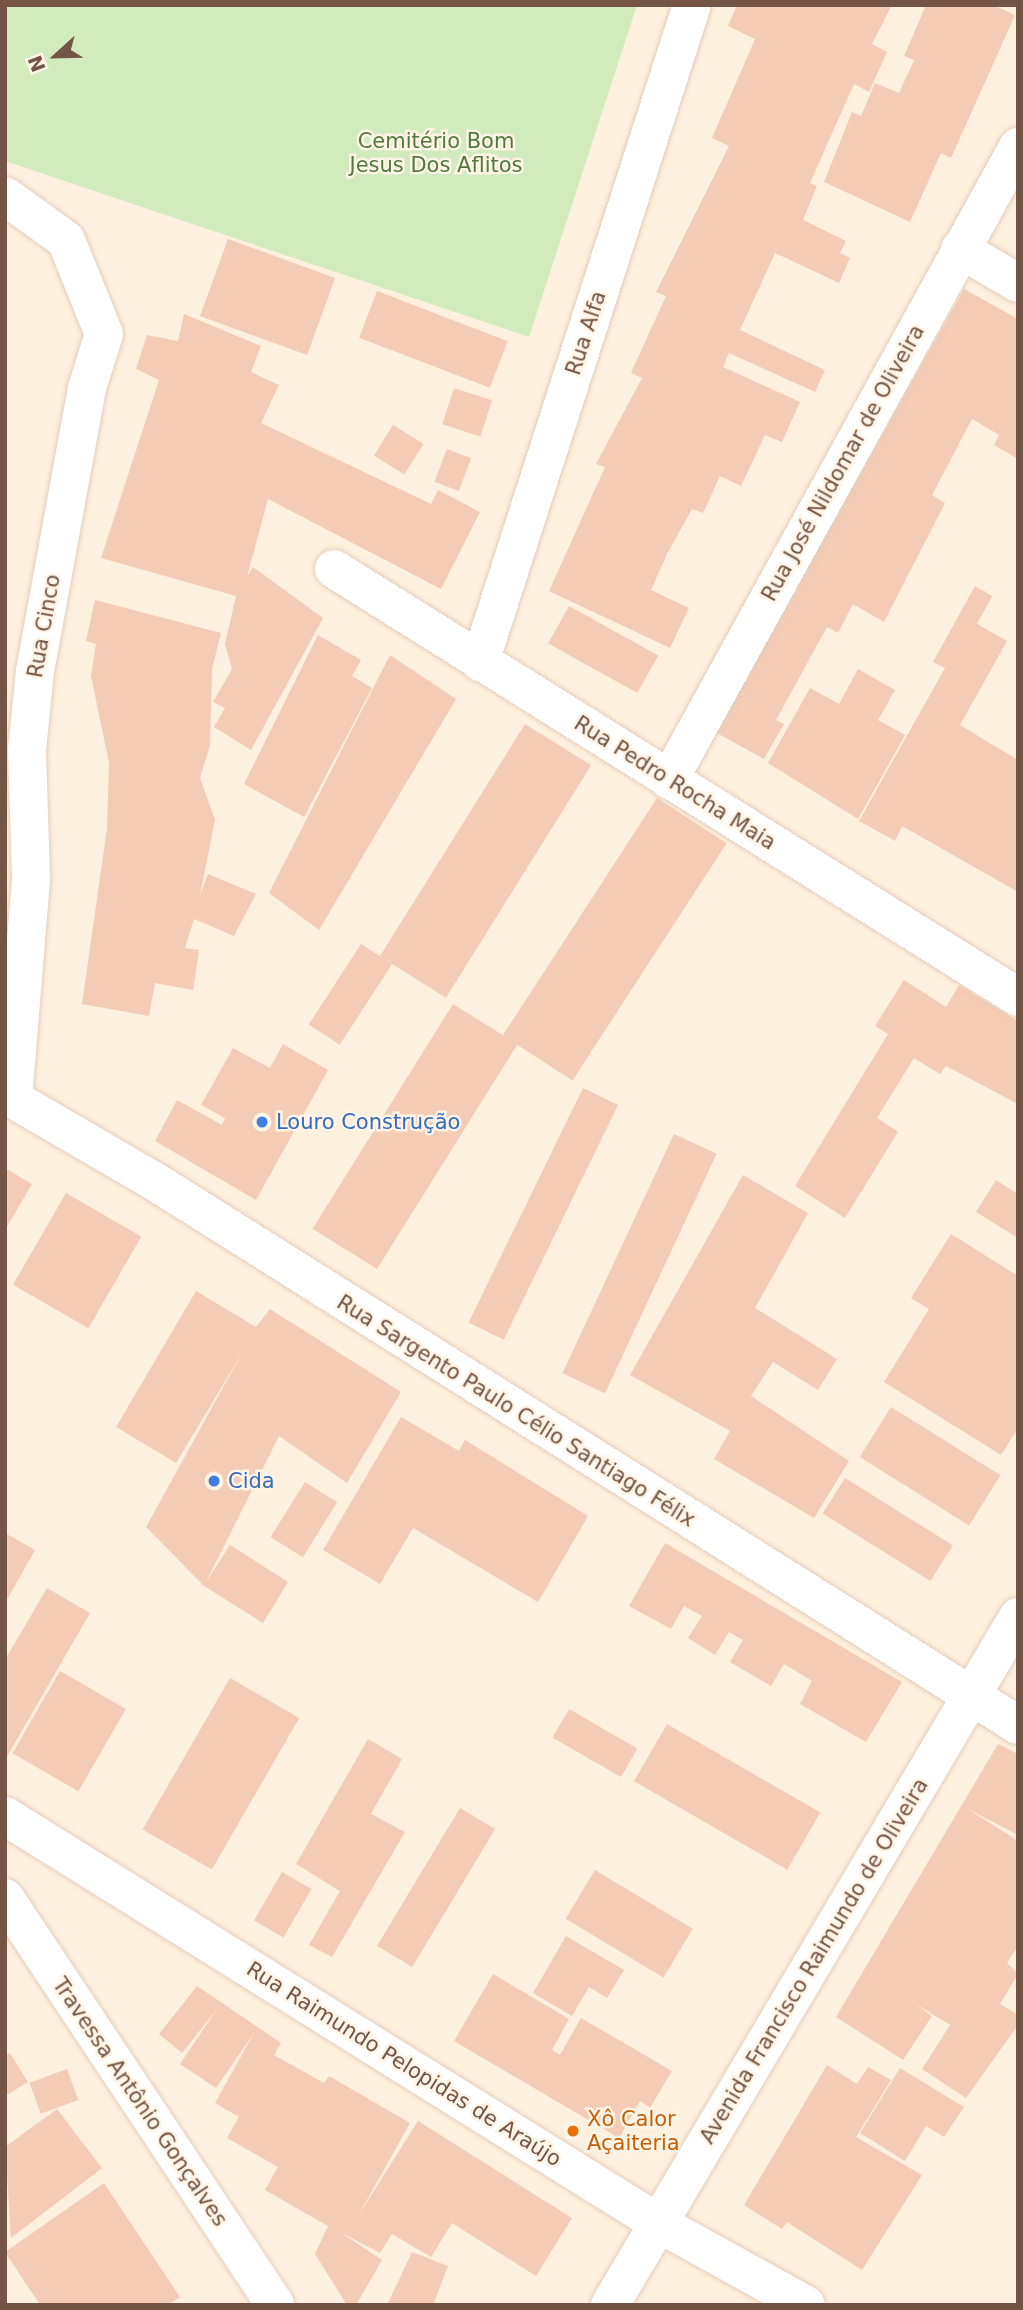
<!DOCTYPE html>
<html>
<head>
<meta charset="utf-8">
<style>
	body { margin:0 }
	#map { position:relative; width:1023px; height:2310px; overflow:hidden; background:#fef0de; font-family:"DejaVu Sans",sans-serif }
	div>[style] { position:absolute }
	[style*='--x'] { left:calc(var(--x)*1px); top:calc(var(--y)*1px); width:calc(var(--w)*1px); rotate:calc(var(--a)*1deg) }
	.green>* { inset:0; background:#d1ebbc }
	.building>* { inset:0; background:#f4cbb4; transform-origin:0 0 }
	.roads { filter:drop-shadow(0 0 2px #e4cdbd) drop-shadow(0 0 2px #e4cdbd) }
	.minor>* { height:38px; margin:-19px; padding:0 19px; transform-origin:19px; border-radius:19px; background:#fff }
	.tertiary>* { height:38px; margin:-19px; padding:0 19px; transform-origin:19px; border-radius:19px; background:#fff }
	.dots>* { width:19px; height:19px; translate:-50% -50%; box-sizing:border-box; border:4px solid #fff4e5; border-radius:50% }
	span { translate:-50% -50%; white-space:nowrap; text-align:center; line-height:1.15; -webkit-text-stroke:5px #fff4e5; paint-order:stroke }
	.park-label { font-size:21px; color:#517b3c }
	.street-label { font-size:21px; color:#745445 }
	.shop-label { font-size:21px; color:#366cbe }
	.left { translate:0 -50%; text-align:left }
	.food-label { font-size:21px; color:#c56008 }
	.frame { position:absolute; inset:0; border:7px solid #745445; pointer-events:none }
	.north { position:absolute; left:21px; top:21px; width:70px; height:70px; -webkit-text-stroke:5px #fff4e5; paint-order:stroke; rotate:248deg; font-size:19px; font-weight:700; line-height:28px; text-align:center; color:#745445 }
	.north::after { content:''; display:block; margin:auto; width:24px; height:32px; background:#745445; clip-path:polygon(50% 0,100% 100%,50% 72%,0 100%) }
</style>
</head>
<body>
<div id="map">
	<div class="green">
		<div style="clip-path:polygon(5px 5px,637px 5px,529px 337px,5px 161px)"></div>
	</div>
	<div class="building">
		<div style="clip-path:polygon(737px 5px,892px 5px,872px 44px,887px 52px,869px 92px,854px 84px,810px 183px,817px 186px,803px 220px,846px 241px,840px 253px,850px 258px,839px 283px,775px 253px,740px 330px,825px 370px,815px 392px,729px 353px,723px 367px,800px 402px,782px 442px,765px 435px,741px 486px,720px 476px,703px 513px,692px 509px,667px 554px,651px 590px,689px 608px,670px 648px,549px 591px,605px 467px,596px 464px,642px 378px,631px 373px,666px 296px,656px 292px,729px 146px,712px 138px,755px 39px,728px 26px)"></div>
		<div style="clip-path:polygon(926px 5px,993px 5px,1015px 15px,951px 158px,941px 153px,910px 222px,824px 182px,852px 112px,861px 116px,875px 83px,899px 93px,914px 60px,904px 56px)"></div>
		<div style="left:228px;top:239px;width:114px;height:82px;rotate:20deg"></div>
		<div style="clip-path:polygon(964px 289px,1018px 319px,1018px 459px,994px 445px,999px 435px,972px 419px,932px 495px,945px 503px,884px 622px,853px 604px,838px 633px,827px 627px,776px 720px,784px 724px,764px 759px,715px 732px)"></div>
		<div style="left:377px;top:291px;width:140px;height:50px;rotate:21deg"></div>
		<div style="clip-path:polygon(184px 314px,261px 346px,251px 372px,279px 385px,261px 423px,431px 504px,438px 490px,480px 512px,441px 589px,268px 499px,247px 577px,253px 567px,323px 618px,251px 750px,214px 727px,225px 708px,213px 702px,232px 669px,225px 644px,236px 596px,101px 558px,159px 380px,136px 369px,147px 335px,178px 341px)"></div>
		<div style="left:454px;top:388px;width:40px;height:38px;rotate:18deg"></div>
		<div style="left:393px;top:425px;width:36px;height:36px;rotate:32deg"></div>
		<div style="left:447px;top:449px;width:26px;height:35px;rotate:21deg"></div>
		<div style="clip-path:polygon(975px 586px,992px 596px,977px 624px,1007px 641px,960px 725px,1018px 760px,1018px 892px,902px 826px,895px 841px,859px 821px,945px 668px,933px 662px)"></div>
		<div style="clip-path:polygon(95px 600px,221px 633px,212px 669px,210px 745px,200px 778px,215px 820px,200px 895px,208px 874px,256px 894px,234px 936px,194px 919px,185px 948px,199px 950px,193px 990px,155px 983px,149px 1016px,82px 1004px,107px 828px,109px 763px,91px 676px,96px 644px,86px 641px)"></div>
		<div style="left:569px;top:606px;width:102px;height:43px;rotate:29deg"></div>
		<div style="clip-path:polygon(318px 635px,361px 660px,352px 676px,372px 688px,304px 817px,244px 784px)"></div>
		<div style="clip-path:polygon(390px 655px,456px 699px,319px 930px,269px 893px)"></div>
		<div style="clip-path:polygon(858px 669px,895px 690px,878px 720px,905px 735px,858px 819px,768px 763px,810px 688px,839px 704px)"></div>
		<div style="left:525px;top:724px;width:78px;height:274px;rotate:32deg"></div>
		<div style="left:657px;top:798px;width:83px;height:283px;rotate:33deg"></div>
		<div style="left:361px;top:944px;width:37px;height:96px;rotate:33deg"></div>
		<div style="clip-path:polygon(904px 980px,946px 1007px,959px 985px,1018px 1021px,1018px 1104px,946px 1066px,940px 1074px,914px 1058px,877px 1118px,898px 1132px,845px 1218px,795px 1186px,888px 1034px,875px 1026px)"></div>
		<div style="left:453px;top:1004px;width:76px;height:265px;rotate:32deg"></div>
		<div style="clip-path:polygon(283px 1044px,328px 1070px,256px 1200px,155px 1141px,177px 1100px,222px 1125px,225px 1118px,201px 1105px,233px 1048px,270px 1068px)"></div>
		<div style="left:583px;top:1088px;width:39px;height:261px;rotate:26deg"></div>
		<div style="left:674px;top:1134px;width:47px;height:264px;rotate:25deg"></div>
		<div style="clip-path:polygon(5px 1168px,32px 1184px,5px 1230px)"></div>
		<div style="clip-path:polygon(743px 1175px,808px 1213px,755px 1308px,837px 1359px,818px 1390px,773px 1362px,751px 1396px,849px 1461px,814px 1518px,714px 1459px,730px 1431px,630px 1375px)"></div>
		<div style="clip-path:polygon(996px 1180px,1018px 1194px,1018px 1238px,976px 1212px)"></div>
		<div style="left:66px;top:1193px;width:87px;height:106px;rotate:30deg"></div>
		<div style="clip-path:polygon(951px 1234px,1018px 1276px,1018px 1428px,1001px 1455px,884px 1382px,929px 1309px,911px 1298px)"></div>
		<div style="clip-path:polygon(196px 1291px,256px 1327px,270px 1309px,401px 1392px,347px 1483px,279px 1436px,206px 1582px,230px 1545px,288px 1582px,263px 1623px,204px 1586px,146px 1527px,242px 1353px,176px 1463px,116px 1427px)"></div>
		<div style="left:891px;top:1407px;width:129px;height:59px;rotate:32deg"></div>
		<div style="clip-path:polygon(401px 1417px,459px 1451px,465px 1440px,588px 1516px,538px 1602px,413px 1528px,380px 1584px,323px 1550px)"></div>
		<div style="left:845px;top:1478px;width:127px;height:42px;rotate:32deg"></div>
		<div style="left:305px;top:1482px;width:38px;height:65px;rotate:32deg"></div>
		<div style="clip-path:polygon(5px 1533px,35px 1550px,5px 1603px)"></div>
		<div style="clip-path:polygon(665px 1543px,902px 1682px,866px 1742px,800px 1704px,812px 1681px,784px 1664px,771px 1686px,730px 1662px,743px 1640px,729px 1632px,715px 1655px,688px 1638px,702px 1616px,684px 1606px,671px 1629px,629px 1606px)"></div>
		<div style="clip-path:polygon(47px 1588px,90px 1613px,5px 1760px,5px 1660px)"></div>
		<div style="left:60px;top:1671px;width:76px;height:95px;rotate:30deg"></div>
		<div style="left:230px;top:1678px;width:80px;height:175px;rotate:30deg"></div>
		<div style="left:569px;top:1709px;width:79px;height:33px;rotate:30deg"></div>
		<div style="left:667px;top:1724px;width:177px;height:66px;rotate:30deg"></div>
		<div style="clip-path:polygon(368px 1739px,402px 1759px,371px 1814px,405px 1832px,332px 1957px,309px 1945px,340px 1891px,296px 1864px)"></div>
		<div style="clip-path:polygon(998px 1744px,1018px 1754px,1018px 1835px,968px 1809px,1018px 1841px,1018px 1946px,1007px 1963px,1018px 1974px,1000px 2004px,1018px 2015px,1018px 2025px,966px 2098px,922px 2069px,950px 2025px,914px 2003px,932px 2016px,903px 2060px,836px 2017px)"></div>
		<div style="left:460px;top:1808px;width:41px;height:161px;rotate:31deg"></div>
		<div style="left:595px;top:1870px;width:114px;height:57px;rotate:31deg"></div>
		<div style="left:282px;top:1872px;width:34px;height:56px;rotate:30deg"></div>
		<div style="clip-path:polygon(566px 1936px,624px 1970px,607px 1998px,589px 1987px,572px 2016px,533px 1993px)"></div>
		<div style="clip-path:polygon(493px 1974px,569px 2019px,552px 2050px,560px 2055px,581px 2018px,672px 2071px,650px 2108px,640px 2101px,619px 2138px,454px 2041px)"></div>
		<div style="clip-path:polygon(197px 1986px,281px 2043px,274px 2055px,324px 2083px,329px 2076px,410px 2123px,358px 2216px,418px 2121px,572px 2218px,536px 2276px,452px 2223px,431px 2257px,392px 2234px,380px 2253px,340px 2232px,382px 2260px,356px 2305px,347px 2305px,315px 2254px,328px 2226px,265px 2190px,278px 2167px,227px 2138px,239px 2117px,215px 2103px,254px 2033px,216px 2088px,180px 2064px,217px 2009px,182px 2053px,159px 2034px)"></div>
		<div style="clip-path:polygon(10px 2053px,28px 2082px,5px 2096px,5px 2056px)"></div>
		<div style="clip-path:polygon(827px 2065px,857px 2084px,868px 2067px,891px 2080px,856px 2137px,922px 2175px,862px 2270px,787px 2222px,782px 2229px,744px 2205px)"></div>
		<div style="clip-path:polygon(900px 2068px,964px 2107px,944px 2137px,926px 2126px,905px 2161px,860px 2133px)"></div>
		<div style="left:67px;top:2069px;width:33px;height:40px;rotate:70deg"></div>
		<div style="clip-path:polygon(57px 2109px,102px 2168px,11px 2238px,5px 2147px)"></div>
		<div style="clip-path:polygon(104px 2183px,180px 2297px,168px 2305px,40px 2305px,5px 2252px)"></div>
		<div style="clip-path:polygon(412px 2252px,448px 2266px,433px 2305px,387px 2305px)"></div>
	</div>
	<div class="roads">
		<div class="minor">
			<div style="--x:5;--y:196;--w:75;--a:35.8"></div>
			<div style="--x:66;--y:240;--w:101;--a:68"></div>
			<div style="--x:104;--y:334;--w:57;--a:107.5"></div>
			<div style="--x:87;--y:388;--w:288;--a:100.4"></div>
			<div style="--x:35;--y:671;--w:79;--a:95.8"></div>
			<div style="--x:27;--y:750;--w:130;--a:88.2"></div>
			<div style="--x:31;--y:880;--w:220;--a:94.7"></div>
			<div style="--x:13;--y:1099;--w:163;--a:30.2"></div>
			<div style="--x:154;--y:1181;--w:1021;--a:32.2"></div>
			<div style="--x:960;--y:249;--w:67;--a:30.4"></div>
			<div style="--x:334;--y:569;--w:807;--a:32.04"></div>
			<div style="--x:480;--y:662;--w:690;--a:-72.12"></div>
			<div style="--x:669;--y:780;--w:723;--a:-61.13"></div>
			<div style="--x:5;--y:1816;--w:769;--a:31.93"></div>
			<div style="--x:658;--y:2223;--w:169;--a:29"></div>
		</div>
		<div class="tertiary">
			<div style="--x:5;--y:1898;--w:488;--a:56.4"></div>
			<div style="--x:610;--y:2305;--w:800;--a:-59.33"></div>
		</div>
	</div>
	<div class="dots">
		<div style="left:262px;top:1122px;background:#3f7fe0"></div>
		<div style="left:214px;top:1481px;background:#3f7fe0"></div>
		<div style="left:573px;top:2131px;background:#e8710a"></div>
	</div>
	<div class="park-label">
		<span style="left:436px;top:153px">Cemitério Bom<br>Jesus Dos Aflitos</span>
	</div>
	<div class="street-label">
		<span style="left:586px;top:333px;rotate:-72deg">Rua Alfa</span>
		<span style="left:843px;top:463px;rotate:-61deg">Rua José Nildomar de Oliveira</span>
		<span style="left:44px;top:626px;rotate:-80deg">Rua Cinco</span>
		<span style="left:675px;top:783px;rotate:32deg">Rua Pedro Rocha Maia</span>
		<span style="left:516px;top:1411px;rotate:32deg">Rua Sargento Paulo Célio Santiago Félix</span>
		<span style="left:814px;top:1961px;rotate:-59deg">Avenida Francisco Raimundo de Oliveira</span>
		<span style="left:404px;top:2064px;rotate:32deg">Rua Raimundo Pelopidas de Araújo</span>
		<span style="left:140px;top:2102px;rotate:56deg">Travessa Antônio Gonçalves</span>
	</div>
	<div class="shop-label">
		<span class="left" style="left:276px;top:1122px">Louro Construção</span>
		<span class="left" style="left:228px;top:1481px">Cida</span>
	</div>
	<div class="food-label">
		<span class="left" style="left:587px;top:2131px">Xô Calor<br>Açaiteria</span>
	</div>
	<div class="frame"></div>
	<div class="north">N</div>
</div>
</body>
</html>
